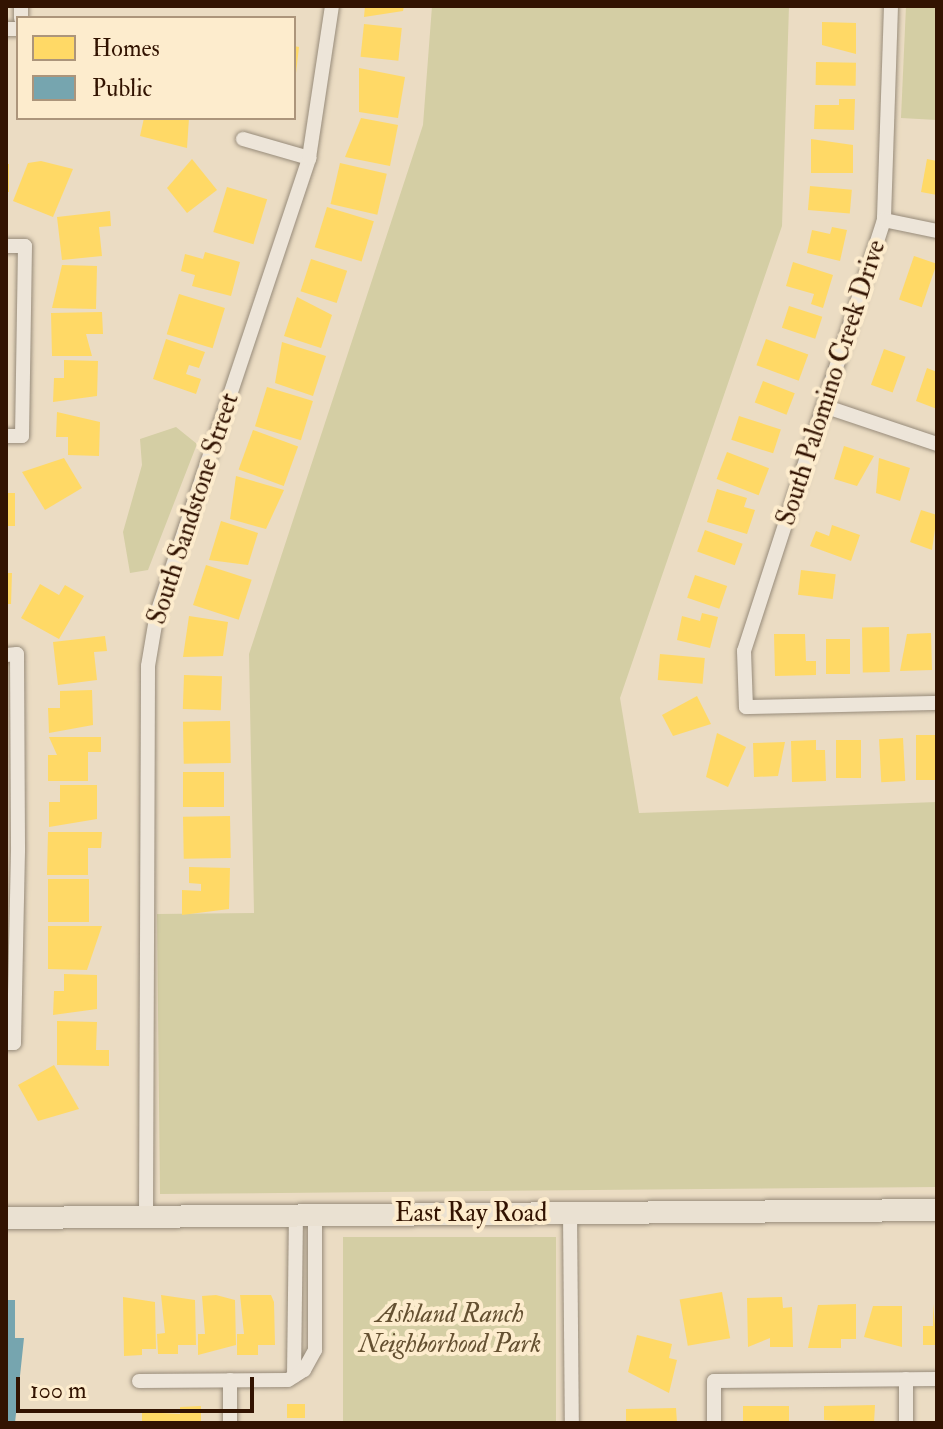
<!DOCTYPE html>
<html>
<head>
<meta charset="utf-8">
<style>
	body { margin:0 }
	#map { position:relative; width:943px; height:1429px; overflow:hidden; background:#ebdcc3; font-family:"IM FELL Double Pica",serif }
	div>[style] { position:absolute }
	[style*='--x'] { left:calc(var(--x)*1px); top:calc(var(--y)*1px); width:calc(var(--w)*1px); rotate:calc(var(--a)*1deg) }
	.green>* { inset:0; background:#d4cea4; transform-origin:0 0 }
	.homes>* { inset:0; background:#ffd966; transform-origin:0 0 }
	.public>* { inset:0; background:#76a5af }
	.roads { filter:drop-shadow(0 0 2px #978b7a) drop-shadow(0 0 2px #978b7a) }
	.minor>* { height:14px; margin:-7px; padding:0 7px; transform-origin:7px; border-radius:7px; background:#ede5d9 }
	.primary>* { height:22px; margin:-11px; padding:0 11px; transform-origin:11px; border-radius:11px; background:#eae1d2 }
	span { translate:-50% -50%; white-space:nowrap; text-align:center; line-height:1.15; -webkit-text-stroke:8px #fdeccd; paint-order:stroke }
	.street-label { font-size:26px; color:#321301 }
	.park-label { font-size:26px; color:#645031; font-style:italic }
	.frame { position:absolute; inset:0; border:8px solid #321301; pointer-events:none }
	.legend { position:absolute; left:16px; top:16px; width:280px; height:104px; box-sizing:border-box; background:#fdeccd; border:2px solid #ac957b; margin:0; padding:10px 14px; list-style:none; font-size:24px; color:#321301 }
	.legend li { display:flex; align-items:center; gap:16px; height:40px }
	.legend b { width:40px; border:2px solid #ac957b }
	.scale { position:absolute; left:16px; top:1377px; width:238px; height:36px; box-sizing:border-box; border:4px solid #321301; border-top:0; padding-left:10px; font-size:24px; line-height:28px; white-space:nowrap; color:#321301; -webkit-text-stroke:6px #fdeccd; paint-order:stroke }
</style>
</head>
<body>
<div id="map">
	<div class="green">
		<div style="clip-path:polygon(432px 6px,789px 6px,782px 226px,620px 698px,639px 813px,937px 802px,937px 1187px,160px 1194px,157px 914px,254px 913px,249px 654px,423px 125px)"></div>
		<div style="clip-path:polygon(906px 6px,937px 6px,937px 120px,901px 118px)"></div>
		<div style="clip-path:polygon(176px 427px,197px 444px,148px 570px,130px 573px,123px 532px,142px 465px,140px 439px)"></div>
		<div style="left:556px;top:1237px;width:186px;height:213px;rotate:90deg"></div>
	</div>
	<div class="homes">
		<div style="clip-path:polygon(365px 6px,404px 6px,403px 11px,364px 17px)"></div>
		<div style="clip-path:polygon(822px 22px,856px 23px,856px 54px,822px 45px)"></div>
		<div style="left:364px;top:24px;width:38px;height:33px;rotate:6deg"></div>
		<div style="clip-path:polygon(294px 46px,299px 47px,296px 73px,294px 73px)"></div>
		<div style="left:816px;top:62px;width:40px;height:23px;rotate:1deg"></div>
		<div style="clip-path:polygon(359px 68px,405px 77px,398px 118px,359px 112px)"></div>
		<div style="clip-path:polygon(839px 99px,855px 99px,854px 130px,814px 129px,815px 105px,839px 105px)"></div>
		<div style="clip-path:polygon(144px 118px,189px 118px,187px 148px,140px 136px)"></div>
		<div style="clip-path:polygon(361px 118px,398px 125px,390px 166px,345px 157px)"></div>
		<div style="clip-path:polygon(811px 139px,853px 145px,853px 173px,811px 173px)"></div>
		<div style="clip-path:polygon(192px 159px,217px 190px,187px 213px,167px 188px)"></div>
		<div style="clip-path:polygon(927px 159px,937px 161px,937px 195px,921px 192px)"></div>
		<div style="clip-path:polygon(41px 161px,73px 169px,53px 217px,13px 201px,28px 163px)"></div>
		<div style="left:340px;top:163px;width:48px;height:42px;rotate:13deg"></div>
		<div style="left:6px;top:164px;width:3px;height:28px"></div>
		<div style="left:810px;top:186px;width:42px;height:24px;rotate:5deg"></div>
		<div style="left:227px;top:187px;width:42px;height:47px;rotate:17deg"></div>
		<div style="left:327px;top:207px;width:49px;height:42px;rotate:17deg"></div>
		<div style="clip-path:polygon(110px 211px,111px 226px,99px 227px,102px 256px,62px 260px,57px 217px)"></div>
		<div style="clip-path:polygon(832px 227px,847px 230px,840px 261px,807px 253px,812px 230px,830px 234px)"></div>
		<div style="clip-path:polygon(205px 252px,240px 262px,231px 296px,192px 286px,195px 275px,181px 271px,185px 254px,203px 259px)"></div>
		<div style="left:914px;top:256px;width:24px;height:46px;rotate:19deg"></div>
		<div style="left:311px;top:259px;width:38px;height:34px;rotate:18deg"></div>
		<div style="clip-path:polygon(793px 262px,833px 275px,823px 308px,811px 304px,814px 294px,786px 286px)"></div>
		<div style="clip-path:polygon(62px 265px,97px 266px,96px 309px,52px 308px)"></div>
		<div style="left:179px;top:294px;width:48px;height:42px;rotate:17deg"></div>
		<div style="clip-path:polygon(297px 297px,332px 315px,321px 348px,284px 336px)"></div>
		<div style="left:789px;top:306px;width:35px;height:23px;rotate:18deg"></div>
		<div style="clip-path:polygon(102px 312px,103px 334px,86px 334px,92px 356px,52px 356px,51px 313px)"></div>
		<div style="clip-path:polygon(166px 339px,205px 352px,199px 368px,189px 365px,186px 374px,201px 379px,196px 394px,153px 379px)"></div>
		<div style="left:766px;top:339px;width:45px;height:28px;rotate:20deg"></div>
		<div style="clip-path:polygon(282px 342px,326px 356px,313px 396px,275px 383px)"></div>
		<div style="left:884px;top:349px;width:23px;height:38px;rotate:20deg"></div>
		<div style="clip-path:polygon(64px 360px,98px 361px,97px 396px,53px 402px,54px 378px,64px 378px)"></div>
		<div style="clip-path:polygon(927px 368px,937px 372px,937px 409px,916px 401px)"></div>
		<div style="left:763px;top:381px;width:34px;height:23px;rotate:21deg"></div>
		<div style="left:267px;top:387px;width:48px;height:41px;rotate:17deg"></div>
		<div style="clip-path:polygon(57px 412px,100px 422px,99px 456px,68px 455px,68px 437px,56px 437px)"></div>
		<div style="left:739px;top:416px;width:44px;height:25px;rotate:18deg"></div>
		<div style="left:253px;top:430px;width:48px;height:42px;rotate:20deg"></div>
		<div style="clip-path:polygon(844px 446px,874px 456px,857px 486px,834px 479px)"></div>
		<div style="left:727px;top:452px;width:45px;height:29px;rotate:21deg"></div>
		<div style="clip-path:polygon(64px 458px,82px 488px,45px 510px,22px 472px)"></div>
		<div style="clip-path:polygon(879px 458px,910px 468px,900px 501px,876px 493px)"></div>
		<div style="clip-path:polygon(236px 476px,284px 490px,266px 529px,230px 519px)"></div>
		<div style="clip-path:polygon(717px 489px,747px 498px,744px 507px,755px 510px,747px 534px,707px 522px)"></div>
		<div style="left:6px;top:493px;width:9px;height:33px"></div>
		<div style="clip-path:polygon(921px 510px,937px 515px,932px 550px,910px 542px)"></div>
		<div style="clip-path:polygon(221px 521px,258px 533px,248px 565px,209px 560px)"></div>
		<div style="clip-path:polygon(832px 525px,860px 535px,851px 561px,810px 546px,816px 531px,829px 536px)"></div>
		<div style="left:705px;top:530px;width:40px;height:23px;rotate:20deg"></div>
		<div style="left:206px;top:565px;width:48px;height:42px;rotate:18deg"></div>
		<div style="left:801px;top:570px;width:35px;height:25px;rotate:7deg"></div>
		<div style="clip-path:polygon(6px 573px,12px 573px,11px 604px,6px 604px)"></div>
		<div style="left:695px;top:575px;width:34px;height:24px;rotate:19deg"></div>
		<div style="clip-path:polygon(40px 584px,59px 595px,65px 585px,84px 596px,59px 639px,21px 618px)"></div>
		<div style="clip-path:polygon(702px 613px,718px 617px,710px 648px,677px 640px,682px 616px,700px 621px)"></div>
		<div style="clip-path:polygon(189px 616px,228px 622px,223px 656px,183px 657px)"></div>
		<div style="left:889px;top:627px;width:45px;height:27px;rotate:89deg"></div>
		<div style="clip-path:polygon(931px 633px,932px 670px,900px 671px,907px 634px)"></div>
		<div style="clip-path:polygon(774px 634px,805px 634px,806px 661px,816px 661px,816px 675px,775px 676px)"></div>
		<div style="clip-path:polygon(105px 636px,107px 651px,94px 652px,97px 680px,58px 685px,53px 642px)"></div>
		<div style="left:826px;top:639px;width:24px;height:35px"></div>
		<div style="left:660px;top:654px;width:45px;height:26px;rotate:5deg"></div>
		<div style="left:184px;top:675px;width:38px;height:34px;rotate:2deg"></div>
		<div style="clip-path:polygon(92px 690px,93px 725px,49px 733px,48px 708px,60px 708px,60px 691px)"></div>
		<div style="clip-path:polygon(697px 696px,711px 724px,673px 736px,662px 715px)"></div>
		<div style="left:230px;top:721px;width:42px;height:47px;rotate:89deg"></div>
		<div style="clip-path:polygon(717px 733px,746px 747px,728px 787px,706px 777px)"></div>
		<div style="left:937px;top:735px;width:45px;height:21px;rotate:90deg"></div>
		<div style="clip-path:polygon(49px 737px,101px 737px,101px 752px,88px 752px,88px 781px,48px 781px,48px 755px,57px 755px)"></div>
		<div style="left:903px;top:738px;width:43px;height:24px;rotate:87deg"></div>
		<div style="clip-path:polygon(816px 740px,816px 750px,825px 750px,826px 781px,792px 782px,791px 741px)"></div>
		<div style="left:836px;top:740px;width:25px;height:38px"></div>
		<div style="clip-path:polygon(785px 742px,778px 776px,754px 777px,753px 743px)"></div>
		<div style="left:224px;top:772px;width:35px;height:41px;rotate:90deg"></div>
		<div style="clip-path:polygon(60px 785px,97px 785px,97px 819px,49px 827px,49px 802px,60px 802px)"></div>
		<div style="left:230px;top:816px;width:42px;height:47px;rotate:89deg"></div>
		<div style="clip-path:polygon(48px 832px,102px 832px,101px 848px,88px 848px,88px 875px,47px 875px)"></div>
		<div style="clip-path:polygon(189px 867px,230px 868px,229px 909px,182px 915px,182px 890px,201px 891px,201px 884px,189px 883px)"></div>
		<div style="left:48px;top:879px;width:41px;height:43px"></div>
		<div style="clip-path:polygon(48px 926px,102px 926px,87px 970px,48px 969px)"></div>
		<div style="clip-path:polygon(64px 974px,97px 975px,97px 1009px,53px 1015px,54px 991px,64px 991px)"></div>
		<div style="clip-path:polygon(57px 1021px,97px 1022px,96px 1050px,109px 1050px,109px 1066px,57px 1065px)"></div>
		<div style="clip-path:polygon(54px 1065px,79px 1109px,38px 1121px,18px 1085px)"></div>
		<div style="left:722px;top:1292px;width:47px;height:43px;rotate:80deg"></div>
		<div style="clip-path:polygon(161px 1295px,195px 1300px,196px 1345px,178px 1345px,178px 1354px,158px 1354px,157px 1334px,165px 1333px)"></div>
		<div style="clip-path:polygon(216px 1295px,235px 1300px,236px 1345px,198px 1355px,198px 1334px,205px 1334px,202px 1296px)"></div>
		<div style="clip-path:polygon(240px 1295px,271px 1295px,274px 1302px,275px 1345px,258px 1345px,258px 1355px,237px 1355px,237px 1334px,244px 1334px)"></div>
		<div style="clip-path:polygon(123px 1297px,155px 1302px,156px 1349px,142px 1349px,142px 1355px,124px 1356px)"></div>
		<div style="clip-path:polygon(782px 1297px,783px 1308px,792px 1307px,793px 1347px,770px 1347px,770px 1338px,748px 1347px,747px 1298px)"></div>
		<div style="clip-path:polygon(856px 1304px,856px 1339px,841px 1339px,841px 1348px,808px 1348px,818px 1305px)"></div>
		<div style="clip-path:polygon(933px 1304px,937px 1345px,923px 1345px,923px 1326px,933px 1326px)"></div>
		<div style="clip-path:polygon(873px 1306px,902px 1306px,902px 1347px,864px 1337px)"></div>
		<div style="clip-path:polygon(637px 1335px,672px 1344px,669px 1358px,677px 1360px,669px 1393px,628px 1372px)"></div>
		<div style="left:287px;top:1404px;width:18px;height:14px"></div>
		<div style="clip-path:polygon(875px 1405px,874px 1423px,824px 1420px,824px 1406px)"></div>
		<div style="clip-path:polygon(201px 1406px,201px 1423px,142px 1423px,142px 1412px,180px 1414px,180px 1407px)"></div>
		<div style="left:743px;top:1406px;width:46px;height:17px"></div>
		<div style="clip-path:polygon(676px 1408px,677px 1423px,626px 1422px,626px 1409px)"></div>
	</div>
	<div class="public">
		<div style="clip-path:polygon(6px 1300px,15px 1300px,15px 1338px,24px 1338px,15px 1423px,6px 1423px)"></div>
	</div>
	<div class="roads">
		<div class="minor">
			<div style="--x:891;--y:6;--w:214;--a:91.9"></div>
			<div style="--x:884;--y:220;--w:453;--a:108"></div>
			<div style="--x:744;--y:651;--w:56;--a:88"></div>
			<div style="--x:746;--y:707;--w:191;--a:-1.2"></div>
			<div style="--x:21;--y:18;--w:12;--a:-90"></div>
			<div style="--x:6;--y:29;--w:12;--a:0"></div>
			<div style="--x:243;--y:139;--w:69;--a:16.1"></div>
			<div style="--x:884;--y:220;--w:54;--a:11.7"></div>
			<div style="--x:6;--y:246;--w:19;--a:0"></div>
			<div style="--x:25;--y:246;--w:190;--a:90.9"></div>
			<div style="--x:22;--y:436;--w:16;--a:180"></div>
			<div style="--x:824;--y:406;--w:119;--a:18.6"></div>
			<div style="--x:6;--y:655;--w:11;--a:-5"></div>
			<div style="--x:17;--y:654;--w:197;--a:89.7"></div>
			<div style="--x:18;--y:851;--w:192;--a:91.2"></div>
			<div style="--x:14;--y:1043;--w:8;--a:180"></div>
			<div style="--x:570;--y:1213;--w:210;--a:89.5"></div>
			<div style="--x:146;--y:1217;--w:551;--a:-89.79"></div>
			<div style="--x:148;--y:666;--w:54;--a:-80.4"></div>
			<div style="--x:157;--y:613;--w:480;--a:-71.5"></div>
			<div style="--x:309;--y:158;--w:154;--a:-81.4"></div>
			<div style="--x:294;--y:1376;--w:161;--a:-89.3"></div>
			<div style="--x:906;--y:1379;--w:44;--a:90"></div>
			<div style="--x:230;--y:1380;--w:43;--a:90"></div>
			<div style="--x:139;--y:1381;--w:149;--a:-0.4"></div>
			<div style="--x:288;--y:1380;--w:19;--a:-32"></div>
			<div style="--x:304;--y:1370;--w:23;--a:-61"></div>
			<div style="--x:315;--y:1350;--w:135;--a:-90"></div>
			<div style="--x:714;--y:1423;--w:42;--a:-90"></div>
			<div style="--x:714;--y:1381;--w:223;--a:-0.5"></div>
		</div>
		<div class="primary">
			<div style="--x:6;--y:1218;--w:931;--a:-0.49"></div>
		</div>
	</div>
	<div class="street-label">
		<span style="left:832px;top:383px;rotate:-72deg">South Palomino Creek Drive</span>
		<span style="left:194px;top:509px;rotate:-72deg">South Sandstone Street</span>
		<span style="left:471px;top:1214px">East Ray Road</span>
	</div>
	<div class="park-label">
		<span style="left:450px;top:1330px">Ashland Ranch<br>Neighborhood Park</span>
	</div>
	<div class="frame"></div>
	<ul class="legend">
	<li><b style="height:22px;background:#ffd966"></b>Homes</li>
	<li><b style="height:22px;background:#76a5af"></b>Public</li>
	</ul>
	<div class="scale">100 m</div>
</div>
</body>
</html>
